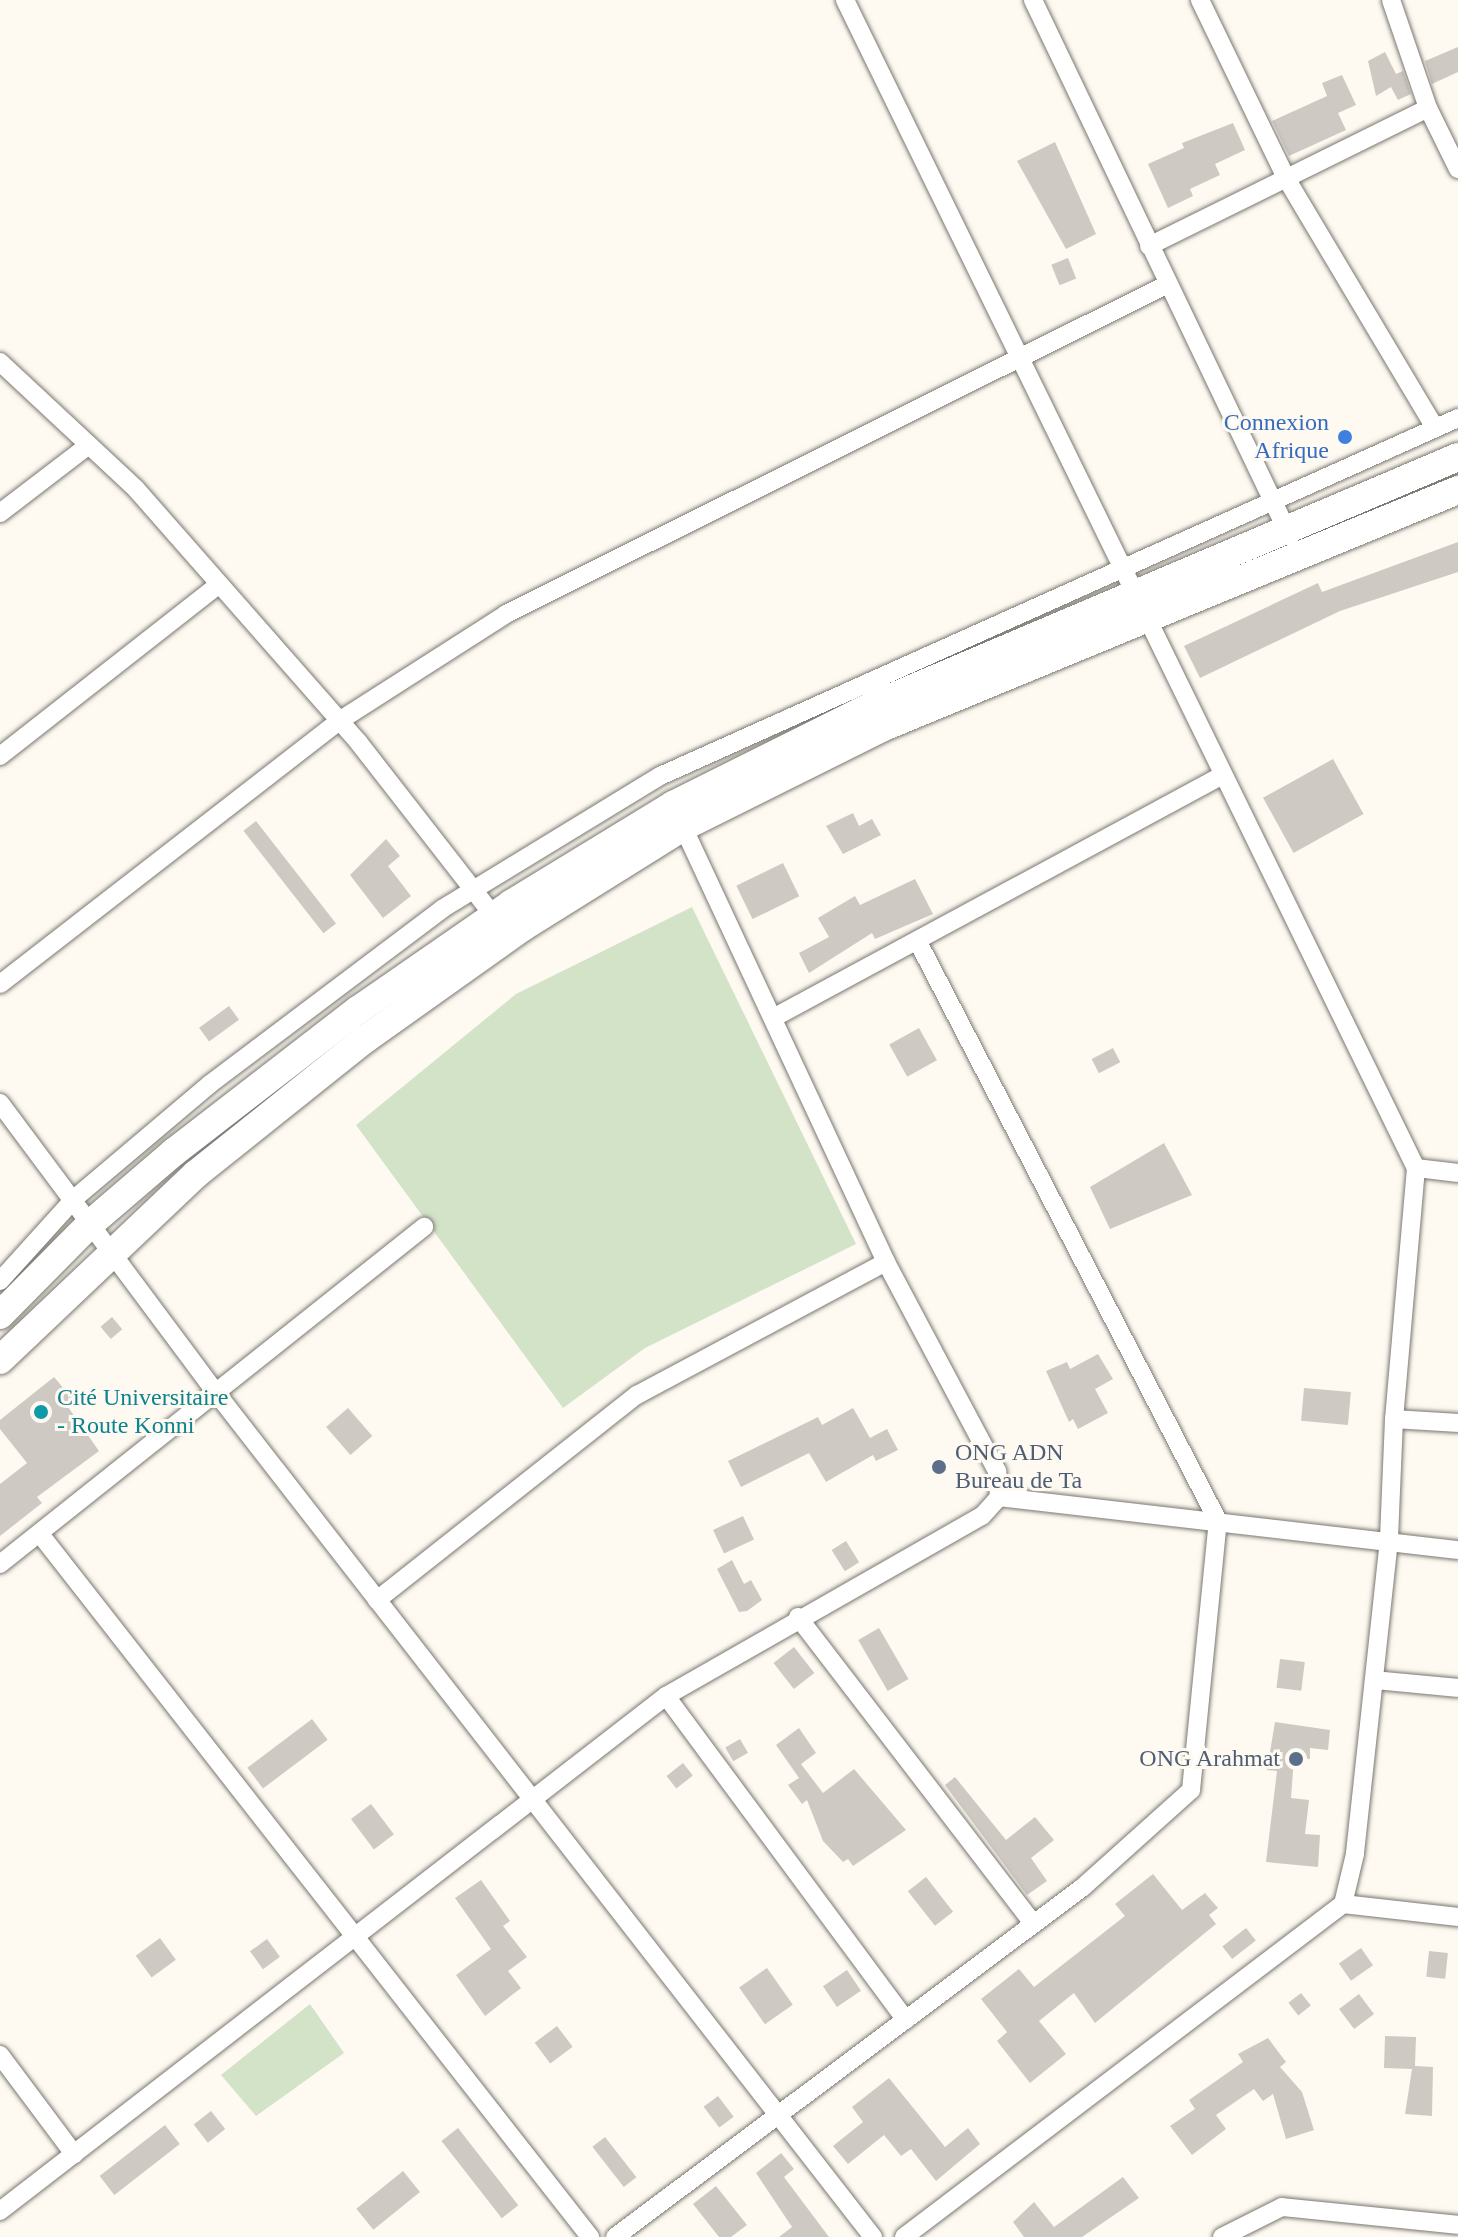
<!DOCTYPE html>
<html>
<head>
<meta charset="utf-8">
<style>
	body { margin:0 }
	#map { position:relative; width:1458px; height:2237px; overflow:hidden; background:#fefaf2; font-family:"Times New Roman",serif }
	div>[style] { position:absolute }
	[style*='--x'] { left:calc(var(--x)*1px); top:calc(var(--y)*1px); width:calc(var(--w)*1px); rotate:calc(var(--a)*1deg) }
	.green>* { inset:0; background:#d2e3c8 }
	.building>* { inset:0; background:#cecac3; transform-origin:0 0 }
	.roads { filter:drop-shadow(0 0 2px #7a7770) drop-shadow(0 0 2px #7a7770) }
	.street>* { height:18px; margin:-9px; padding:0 9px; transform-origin:9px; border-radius:9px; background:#fff }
	.primary>* { height:28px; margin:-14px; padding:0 14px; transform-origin:14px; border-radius:14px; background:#fff }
	.dots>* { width:22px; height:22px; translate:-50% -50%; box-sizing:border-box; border:4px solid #fefaf2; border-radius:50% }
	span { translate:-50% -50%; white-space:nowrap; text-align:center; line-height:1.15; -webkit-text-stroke:6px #fefaf2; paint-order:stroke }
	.shop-label { font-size:24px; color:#366cbe }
	.right { translate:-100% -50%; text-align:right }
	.culture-label { font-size:24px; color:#0d838f }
	.left { translate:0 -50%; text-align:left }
	.service-label { font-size:24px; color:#4e5e75 }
</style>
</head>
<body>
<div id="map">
	<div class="green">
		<div style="clip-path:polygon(692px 907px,856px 1244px,645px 1348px,563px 1408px,356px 1125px,516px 994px)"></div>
		<div style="clip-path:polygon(310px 2004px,344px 2053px,256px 2116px,221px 2075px)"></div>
	</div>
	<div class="building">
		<div style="clip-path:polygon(1458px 47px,1458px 72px,1432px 84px,1425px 61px)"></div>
		<div style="clip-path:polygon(1385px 52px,1396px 74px,1403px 71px,1411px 94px,1398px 100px,1391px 87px,1376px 96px,1368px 61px)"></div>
		<div style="clip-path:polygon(1342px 75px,1356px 105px,1338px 113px,1346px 130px,1289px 156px,1272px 121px,1327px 96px,1322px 83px)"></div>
		<div style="clip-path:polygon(1233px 123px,1245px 150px,1215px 164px,1220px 175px,1190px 189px,1193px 196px,1168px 208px,1148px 164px,1184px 148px,1182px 143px)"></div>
		<div style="clip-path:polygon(1055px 142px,1096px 234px,1066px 249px,1017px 161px)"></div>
		<div style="left:1068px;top:258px;width:22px;height:18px;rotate:68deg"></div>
		<div style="clip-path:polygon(1458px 542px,1458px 572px,1340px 611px,1200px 678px,1184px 646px,1318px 583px,1322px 592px)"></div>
		<div style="left:1333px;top:759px;width:63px;height:80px;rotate:61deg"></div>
		<div style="clip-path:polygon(853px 813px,859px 826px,872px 819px,881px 835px,843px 854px,826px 826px)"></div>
		<div style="left:256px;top:821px;width:130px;height:16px;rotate:52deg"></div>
		<div style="clip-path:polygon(386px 839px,400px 856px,388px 866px,411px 896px,383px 918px,350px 875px)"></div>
		<div style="left:783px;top:863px;width:37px;height:52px;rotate:64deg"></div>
		<div style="clip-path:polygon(915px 879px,933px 914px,875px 939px,872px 933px,809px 973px,799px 953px,829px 937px,818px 918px,855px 896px,860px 905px)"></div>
		<div style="left:229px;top:1006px;width:17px;height:37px;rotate:54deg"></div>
		<div style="left:919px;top:1028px;width:37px;height:34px;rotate:61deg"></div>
		<div style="left:1113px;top:1048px;width:16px;height:24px;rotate:63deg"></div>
		<div style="clip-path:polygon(1164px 1143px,1192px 1195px,1110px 1229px,1090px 1187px)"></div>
		<div style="left:112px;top:1317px;width:16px;height:15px;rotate:50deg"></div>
		<div style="clip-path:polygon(1098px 1354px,1113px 1379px,1095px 1389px,1108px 1413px,1078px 1429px,1073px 1419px,1069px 1422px,1046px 1371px,1067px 1362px,1070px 1369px)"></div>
		<div style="clip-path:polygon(54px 1377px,75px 1402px,68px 1407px,99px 1451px,37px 1497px,42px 1503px,0 1536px,0 1484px,27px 1463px,0 1429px,0 1420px)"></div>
		<div style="left:1304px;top:1388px;width:47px;height:33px;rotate:5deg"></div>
		<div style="left:348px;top:1408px;width:37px;height:29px;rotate:49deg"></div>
		<div style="clip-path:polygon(853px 1408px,870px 1438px,887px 1429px,898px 1450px,876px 1461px,873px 1455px,826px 1482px,809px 1453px,741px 1487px,728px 1461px,818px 1417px,822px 1425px)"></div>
		<div style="left:743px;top:1516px;width:26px;height:33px;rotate:65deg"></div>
		<div style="left:846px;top:1541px;width:25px;height:17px;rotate:58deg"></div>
		<div style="clip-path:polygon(732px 1560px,744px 1584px,751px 1580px,762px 1600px,747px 1611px,739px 1612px,717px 1569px)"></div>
		<div style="left:879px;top:1628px;width:59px;height:24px;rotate:60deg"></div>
		<div style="left:794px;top:1647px;width:33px;height:26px;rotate:52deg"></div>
		<div style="left:1280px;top:1659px;width:25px;height:29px;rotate:7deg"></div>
		<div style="left:312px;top:1719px;width:26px;height:81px;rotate:53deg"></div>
		<div style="clip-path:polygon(1275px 1722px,1330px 1730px,1328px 1750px,1310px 1748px,1310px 1759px,1294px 1758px,1291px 1798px,1309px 1800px,1305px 1834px,1320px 1835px,1318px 1867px,1266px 1862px,1277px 1771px,1267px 1770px)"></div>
		<div style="clip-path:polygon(799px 1728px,816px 1753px,801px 1764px,823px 1793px,854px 1769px,906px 1830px,853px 1866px,848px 1859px,843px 1862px,823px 1841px,807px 1800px,802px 1804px,788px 1785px,799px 1778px,776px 1745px)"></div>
		<div style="left:740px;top:1739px;width:16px;height:17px;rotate:60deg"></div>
		<div style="left:683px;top:1763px;width:16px;height:21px;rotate:52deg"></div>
		<div style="clip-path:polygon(955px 1777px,1006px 1840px,1035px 1817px,1054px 1840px,1031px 1858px,1047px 1881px,1027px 1895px,945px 1785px)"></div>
		<div style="left:371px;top:1804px;width:38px;height:25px;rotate:53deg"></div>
		<div style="clip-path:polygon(1153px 1874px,1182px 1910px,1205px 1893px,1218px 1908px,1209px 1915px,1216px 1924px,1095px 2023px,1074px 1993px,1039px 2021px,1066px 2054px,1030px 2083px,997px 2041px,1007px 2032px,981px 1999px,1019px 1969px,1034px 1987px,1125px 1916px,1115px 1904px)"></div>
		<div style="left:926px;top:1877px;width:44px;height:23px;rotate:52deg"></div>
		<div style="clip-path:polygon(481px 1880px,510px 1921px,503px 1926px,527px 1957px,508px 1971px,521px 1988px,485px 2016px,456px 1975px,491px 1949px,455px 1898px)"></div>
		<div style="left:1246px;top:1928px;width:16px;height:30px;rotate:52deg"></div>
		<div style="left:160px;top:1938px;width:27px;height:30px;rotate:54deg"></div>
		<div style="left:267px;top:1939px;width:22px;height:21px;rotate:54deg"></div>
		<div style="left:1361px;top:1948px;width:21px;height:27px;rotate:55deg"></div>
		<div style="left:1429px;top:1951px;width:19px;height:26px;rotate:6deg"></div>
		<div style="left:767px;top:1968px;width:45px;height:34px;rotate:55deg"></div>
		<div style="left:847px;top:1970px;width:25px;height:29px;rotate:56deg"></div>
		<div style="left:1301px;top:1993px;width:16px;height:16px;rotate:52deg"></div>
		<div style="left:1359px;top:1994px;width:25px;height:25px;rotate:53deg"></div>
		<div style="left:557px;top:2026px;width:26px;height:28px;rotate:53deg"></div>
		<div style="clip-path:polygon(1385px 2036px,1416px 2037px,1415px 2066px,1433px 2067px,1432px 2116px,1405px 2114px,1412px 2069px,1384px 2068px)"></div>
		<div style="clip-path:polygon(1268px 2038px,1286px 2062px,1280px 2067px,1302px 2092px,1314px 2130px,1286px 2139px,1273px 2094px,1263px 2101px,1254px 2089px,1216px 2115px,1226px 2129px,1192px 2155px,1170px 2126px,1195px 2109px,1189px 2100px,1243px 2062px,1238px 2054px)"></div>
		<div style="clip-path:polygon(889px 2078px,945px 2147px,968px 2128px,980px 2144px,936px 2181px,911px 2149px,901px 2156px,884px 2135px,848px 2164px,833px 2146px,863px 2122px,852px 2107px)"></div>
		<div style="left:718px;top:2096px;width:26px;height:18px;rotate:53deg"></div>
		<div style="left:211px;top:2111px;width:23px;height:22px;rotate:52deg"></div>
		<div style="left:165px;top:2125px;width:24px;height:83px;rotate:52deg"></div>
		<div style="left:458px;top:2128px;width:98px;height:21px;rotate:52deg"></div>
		<div style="left:605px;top:2137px;width:51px;height:16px;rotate:52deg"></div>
		<div style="clip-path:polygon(781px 2153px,794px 2169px,784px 2177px,829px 2237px,779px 2237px,792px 2227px,756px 2173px)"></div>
		<div style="left:403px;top:2171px;width:27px;height:60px;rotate:51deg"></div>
		<div style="clip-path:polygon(1123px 2177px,1139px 2198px,1082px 2237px,1024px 2237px,1013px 2222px,1034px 2202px,1054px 2227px)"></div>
		<div style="clip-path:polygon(716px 2186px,747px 2225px,731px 2237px,719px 2237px,693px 2204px)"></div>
	</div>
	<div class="roads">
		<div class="street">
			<div style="--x:845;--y:0;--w:1300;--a:63.95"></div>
			<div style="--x:1416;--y:1168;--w:252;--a:95"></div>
			<div style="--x:1394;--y:1419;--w:121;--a:92.4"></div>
			<div style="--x:1389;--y:1540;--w:316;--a:96.2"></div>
			<div style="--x:1355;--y:1854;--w:51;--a:103.5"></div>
			<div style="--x:1343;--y:1904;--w:551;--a:142.82"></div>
			<div style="--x:1033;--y:0;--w:595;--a:64.42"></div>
			<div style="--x:1200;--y:0;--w:198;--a:64.2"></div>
			<div style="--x:1286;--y:178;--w:291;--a:59.2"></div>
			<div style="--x:1391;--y:0;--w:114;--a:71.1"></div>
			<div style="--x:1428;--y:108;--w:68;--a:63.8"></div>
			<div style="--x:1149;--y:246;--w:311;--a:-26.3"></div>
			<div style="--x:0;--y:362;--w:186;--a:43"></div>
			<div style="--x:136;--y:489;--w:338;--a:48.7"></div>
			<div style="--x:359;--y:743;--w:229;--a:52.1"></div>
			<div style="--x:0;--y:513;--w:112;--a:-37.4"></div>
			<div style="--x:0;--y:756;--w:278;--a:-38.1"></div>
			<div style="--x:0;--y:984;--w:429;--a:-37.8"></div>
			<div style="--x:339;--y:721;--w:198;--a:-32.6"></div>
			<div style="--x:506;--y:614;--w:740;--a:-26.5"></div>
			<div style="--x:773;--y:1018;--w:511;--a:-28.37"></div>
			<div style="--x:0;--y:1103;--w:364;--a:53.3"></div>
			<div style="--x:218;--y:1395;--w:1067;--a:52.12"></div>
			<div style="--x:1416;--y:1168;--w:42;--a:6.8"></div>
			<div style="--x:0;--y:1281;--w:112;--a:-47.9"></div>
			<div style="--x:75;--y:1198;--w:177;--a:-40.2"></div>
			<div style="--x:210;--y:1084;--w:291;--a:-37"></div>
			<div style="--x:442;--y:909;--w:255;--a:-31.4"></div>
			<div style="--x:660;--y:776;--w:875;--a:-24.16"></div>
			<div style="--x:1394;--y:1419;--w:64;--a:3.6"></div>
			<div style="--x:999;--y:1497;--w:462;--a:6.6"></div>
			<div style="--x:40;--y:1534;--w:893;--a:51.96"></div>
			<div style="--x:0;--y:1564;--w:542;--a:-38.48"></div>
			<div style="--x:377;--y:1600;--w:331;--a:-38.3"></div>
			<div style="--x:637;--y:1395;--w:282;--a:-28.1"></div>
			<div style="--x:798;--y:1617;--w:386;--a:52.5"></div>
			<div style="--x:1374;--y:1680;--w:84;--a:5.4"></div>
			<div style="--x:666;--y:1696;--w:403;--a:53.5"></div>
			<div style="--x:1343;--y:1904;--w:116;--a:6.4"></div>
			<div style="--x:0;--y:2055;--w:124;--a:53.2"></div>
			<div style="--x:0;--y:2211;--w:842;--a:-37.71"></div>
			<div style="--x:666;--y:1696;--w:364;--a:-29.7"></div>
			<div style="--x:982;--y:1516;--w:25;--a:-48"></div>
			<div style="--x:999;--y:1497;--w:26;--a:-94"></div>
			<div style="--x:997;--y:1471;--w:237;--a:-118"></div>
			<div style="--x:886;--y:1262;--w:490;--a:-115"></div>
			<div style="--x:615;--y:2237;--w:584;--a:-36.79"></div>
			<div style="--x:1083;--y:1887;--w:145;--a:-41.9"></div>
			<div style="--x:1191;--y:1790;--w:270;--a:-84.3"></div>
			<div style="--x:1218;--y:1521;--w:654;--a:-117.39"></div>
			<div style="--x:1222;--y:2237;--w:67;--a:-26.6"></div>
			<div style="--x:1282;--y:2207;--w:177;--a:5.8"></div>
		</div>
		<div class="primary">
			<div style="--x:0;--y:1315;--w:128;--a:-45.3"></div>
			<div style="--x:90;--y:1224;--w:111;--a:-40.6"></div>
			<div style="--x:174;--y:1152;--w:232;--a:-37.7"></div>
			<div style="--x:358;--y:1010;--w:186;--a:-34.7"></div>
			<div style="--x:511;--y:904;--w:190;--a:-31.4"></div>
			<div style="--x:673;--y:805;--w:227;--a:-26.5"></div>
			<div style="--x:876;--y:704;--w:632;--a:-23"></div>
			<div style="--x:0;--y:1360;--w:270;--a:-43.5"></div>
			<div style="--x:196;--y:1174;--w:215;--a:-38.6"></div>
			<div style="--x:364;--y:1040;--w:195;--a:-35.4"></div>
			<div style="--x:523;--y:927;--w:189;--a:-32"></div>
			<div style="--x:683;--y:827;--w:227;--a:-26.5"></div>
			<div style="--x:886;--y:726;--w:619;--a:-22.42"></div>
		</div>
	</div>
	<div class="dots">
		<div style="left:1345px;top:437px;background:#3f7fe0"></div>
		<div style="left:41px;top:1412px;background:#0f9aa8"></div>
		<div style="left:939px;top:1467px;background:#5c6f8a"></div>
		<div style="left:1296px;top:1759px;background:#5c6f8a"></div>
	</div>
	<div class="shop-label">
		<span class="right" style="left:1329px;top:437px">Connexion<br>Afrique</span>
	</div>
	<div class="culture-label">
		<span class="left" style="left:57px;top:1412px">Cité Universitaire<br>- Route Konni</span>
	</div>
	<div class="service-label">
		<span class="left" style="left:955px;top:1467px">ONG ADN<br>Bureau de Ta</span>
		<span class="right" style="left:1280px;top:1759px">ONG Arahmat</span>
	</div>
</div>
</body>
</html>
